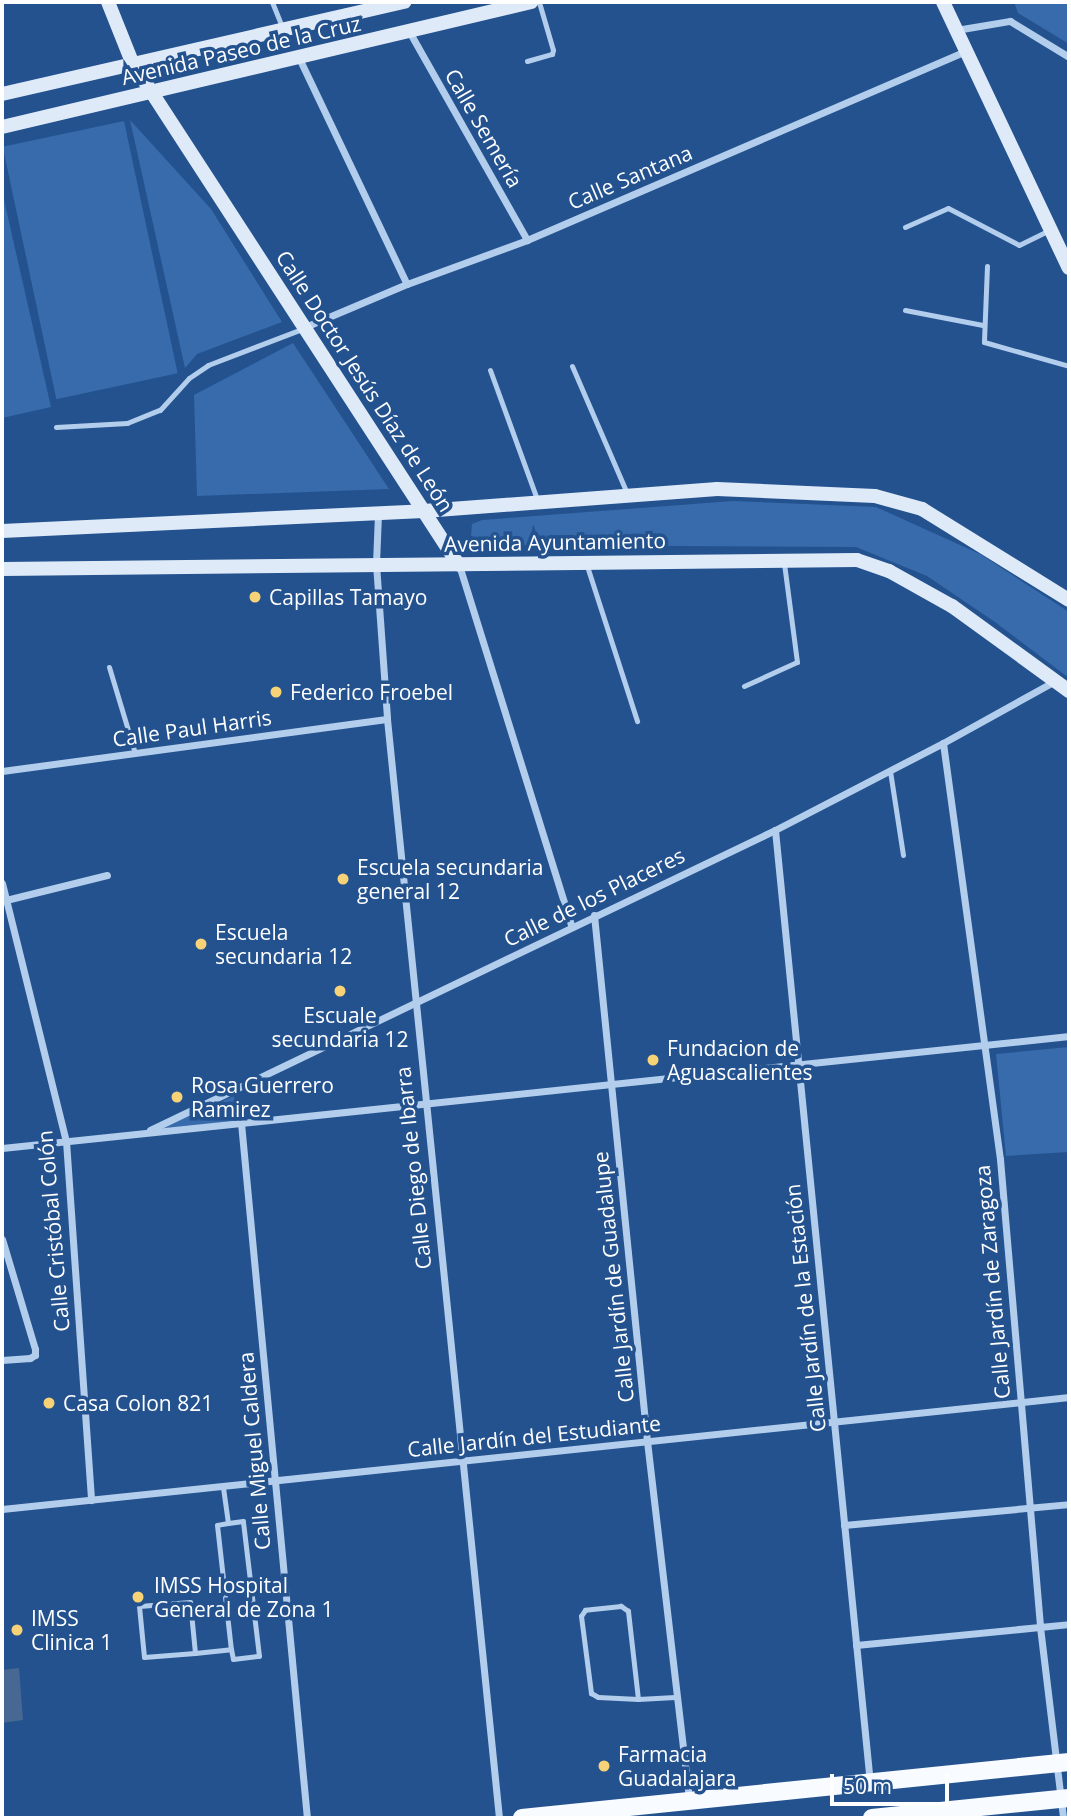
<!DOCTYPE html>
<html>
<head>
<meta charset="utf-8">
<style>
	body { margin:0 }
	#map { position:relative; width:1071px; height:1820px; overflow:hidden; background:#23528f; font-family:"Open Sans",sans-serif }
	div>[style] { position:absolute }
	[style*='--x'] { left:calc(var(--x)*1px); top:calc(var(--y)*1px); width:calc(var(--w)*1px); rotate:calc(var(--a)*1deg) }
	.green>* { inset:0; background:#376bac; transform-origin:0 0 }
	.water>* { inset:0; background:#476893 }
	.lane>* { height:5px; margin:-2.5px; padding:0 2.5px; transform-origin:2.5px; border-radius:2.5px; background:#b3cdec }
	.street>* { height:7px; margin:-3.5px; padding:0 3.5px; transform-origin:3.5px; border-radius:3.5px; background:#b3cdec }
	.secondary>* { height:14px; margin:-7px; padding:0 7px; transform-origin:7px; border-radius:7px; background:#dfeaf9 }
	.primary>* { height:18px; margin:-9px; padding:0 9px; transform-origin:9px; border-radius:9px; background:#f8fbff }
	.dots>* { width:19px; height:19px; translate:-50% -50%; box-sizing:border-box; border:4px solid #23528f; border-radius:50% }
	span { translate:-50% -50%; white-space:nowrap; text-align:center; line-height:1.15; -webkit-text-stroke:7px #23528f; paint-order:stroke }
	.street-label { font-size:21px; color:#fff }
	.poi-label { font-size:21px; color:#fff }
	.left { translate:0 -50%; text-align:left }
	.frame { position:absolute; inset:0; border:4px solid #fff; pointer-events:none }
	.scale { position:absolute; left:830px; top:1774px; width:119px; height:32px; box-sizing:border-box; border:4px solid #fff; border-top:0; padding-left:9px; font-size:21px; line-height:24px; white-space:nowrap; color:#fff; -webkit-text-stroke:5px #23528f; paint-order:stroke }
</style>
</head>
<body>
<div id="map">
	<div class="green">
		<div style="clip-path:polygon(1014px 2px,1069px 2px,1069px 44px,1018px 13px)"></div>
		<div style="clip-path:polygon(130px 120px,211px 209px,282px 322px,197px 354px,185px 368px)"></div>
		<div style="left:124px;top:121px;width:258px;height:124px;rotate:78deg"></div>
		<div style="clip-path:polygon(2px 191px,51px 407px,2px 418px)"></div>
		<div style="clip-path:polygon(293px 343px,389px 489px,197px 496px,194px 395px)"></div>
		<div style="clip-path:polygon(733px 501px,876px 507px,980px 554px,1069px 612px,1069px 678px,995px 622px,927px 576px,856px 547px,492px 545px,478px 544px,471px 535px,472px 524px,482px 520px)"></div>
		<div style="clip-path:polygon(1069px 1047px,1069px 1152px,1006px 1156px,996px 1054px)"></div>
		<div style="clip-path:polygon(234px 1096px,240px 1120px,152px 1131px)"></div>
	</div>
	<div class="water">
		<div style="clip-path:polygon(19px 1668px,23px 1720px,2px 1723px,2px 1670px)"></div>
	</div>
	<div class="lane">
		<div style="--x:272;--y:2;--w:29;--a:68"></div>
		<div style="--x:527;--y:61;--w:26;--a:-16"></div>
		<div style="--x:552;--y:54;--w:4;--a:-76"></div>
		<div style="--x:553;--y:50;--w:50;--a:-106.3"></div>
		<div style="--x:905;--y:227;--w:47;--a:-23.8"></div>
		<div style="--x:948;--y:208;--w:80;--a:27.5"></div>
		<div style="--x:1019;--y:245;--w:34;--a:-26"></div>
		<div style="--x:987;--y:266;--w:76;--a:92.3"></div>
		<div style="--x:984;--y:342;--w:88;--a:15.8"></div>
		<div style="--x:905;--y:310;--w:79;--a:10.9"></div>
		<div style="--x:572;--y:366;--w:138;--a:66.6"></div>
		<div style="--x:490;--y:370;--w:140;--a:70"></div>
		<div style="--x:56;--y:427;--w:71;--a:-3.2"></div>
		<div style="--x:127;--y:423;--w:35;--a:-22"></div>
		<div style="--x:160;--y:410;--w:43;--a:-47.8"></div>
		<div style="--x:189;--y:378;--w:23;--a:-34"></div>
		<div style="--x:208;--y:365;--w:101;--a:-21"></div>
		<div style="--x:587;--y:566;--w:163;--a:72.1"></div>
		<div style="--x:109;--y:667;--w:90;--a:73.2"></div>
		<div style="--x:744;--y:686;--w:58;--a:-24.4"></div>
		<div style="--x:797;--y:662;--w:100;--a:-97.5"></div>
		<div style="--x:890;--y:771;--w:85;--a:81.2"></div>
		<div style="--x:228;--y:1523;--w:11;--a:170"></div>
		<div style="--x:217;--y:1525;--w:125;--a:83.6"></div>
		<div style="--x:195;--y:1653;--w:51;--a:-95.6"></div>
		<div style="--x:190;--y:1602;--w:51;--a:175.5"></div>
		<div style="--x:139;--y:1606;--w:51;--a:84.4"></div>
		<div style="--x:144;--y:1657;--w:51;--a:-4.5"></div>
		<div style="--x:195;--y:1653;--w:36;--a:-6"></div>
		<div style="--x:231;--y:1649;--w:10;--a:79"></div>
		<div style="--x:233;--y:1659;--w:26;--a:-7"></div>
		<div style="--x:259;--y:1656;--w:136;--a:-96.8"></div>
		<div style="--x:243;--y:1521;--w:15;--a:172"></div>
		<div style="--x:228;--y:1523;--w:37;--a:-98"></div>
		<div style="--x:638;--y:1699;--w:89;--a:-96.5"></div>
		<div style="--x:628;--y:1611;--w:9;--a:-144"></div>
		<div style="--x:621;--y:1606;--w:36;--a:174"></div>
		<div style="--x:585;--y:1610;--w:7;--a:124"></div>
		<div style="--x:581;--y:1616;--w:78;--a:82.6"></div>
		<div style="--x:591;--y:1693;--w:8;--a:30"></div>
		<div style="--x:598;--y:1697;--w:40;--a:2.9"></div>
		<div style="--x:638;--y:1699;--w:37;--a:-3"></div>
	</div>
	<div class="street">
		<div style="--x:956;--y:30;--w:55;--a:-9.5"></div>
		<div style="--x:1010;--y:21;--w:69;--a:31.4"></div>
		<div style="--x:410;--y:33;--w:238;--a:60.5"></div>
		<div style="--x:299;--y:58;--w:250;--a:64.5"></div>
		<div style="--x:305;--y:327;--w:111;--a:-22.9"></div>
		<div style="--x:407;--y:284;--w:128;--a:-20.1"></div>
		<div style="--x:527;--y:240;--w:477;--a:-23.3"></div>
		<div style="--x:378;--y:514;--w:50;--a:92.3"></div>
		<div style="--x:376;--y:564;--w:155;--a:85.9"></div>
		<div style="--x:387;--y:719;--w:1105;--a:84.18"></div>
		<div style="--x:459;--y:565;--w:379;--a:72.7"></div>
		<div style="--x:943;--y:743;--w:420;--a:82.2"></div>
		<div style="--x:1000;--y:1159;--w:470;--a:85.1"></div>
		<div style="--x:1040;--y:1627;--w:192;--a:83.1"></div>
		<div style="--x:2;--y:771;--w:388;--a:-7.7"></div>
		<div style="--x:775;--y:830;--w:958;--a:84.31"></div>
		<div style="--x:2;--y:883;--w:266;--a:76.1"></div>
		<div style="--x:66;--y:1141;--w:360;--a:86"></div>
		<div style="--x:6;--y:900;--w:104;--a:-13.9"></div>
		<div style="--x:594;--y:915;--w:529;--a:84.25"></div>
		<div style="--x:647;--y:1441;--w:362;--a:83.3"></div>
		<div style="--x:241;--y:1123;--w:698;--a:84.58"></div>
		<div style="--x:150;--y:1130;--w:693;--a:-25.64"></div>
		<div style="--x:775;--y:830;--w:189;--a:-27.4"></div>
		<div style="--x:943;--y:743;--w:128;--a:-29"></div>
		<div style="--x:2;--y:1148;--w:1073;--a:-5.99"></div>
		<div style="--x:2;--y:1239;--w:115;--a:73.3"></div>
		<div style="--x:35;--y:1349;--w:6;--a:90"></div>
		<div style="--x:35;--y:1355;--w:6;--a:149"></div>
		<div style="--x:30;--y:1358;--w:28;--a:176"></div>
		<div style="--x:2;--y:1509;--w:1073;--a:-5.99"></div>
		<div style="--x:844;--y:1525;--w:226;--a:-5.3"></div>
		<div style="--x:856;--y:1645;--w:214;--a:-5.6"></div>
	</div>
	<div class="secondary">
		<div style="--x:108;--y:2;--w:65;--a:68.2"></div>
		<div style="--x:132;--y:62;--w:599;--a:57"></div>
		<div style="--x:943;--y:2;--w:294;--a:64.7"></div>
		<div style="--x:2;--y:94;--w:413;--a:-12.9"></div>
		<div style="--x:2;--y:127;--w:544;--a:-13.29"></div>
		<div style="--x:2;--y:531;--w:422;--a:-2.7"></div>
		<div style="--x:424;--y:511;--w:294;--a:-4.3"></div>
		<div style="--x:717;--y:489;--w:158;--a:2.5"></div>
		<div style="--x:875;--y:496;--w:49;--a:15.5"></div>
		<div style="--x:922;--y:509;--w:173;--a:31.8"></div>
		<div style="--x:2;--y:569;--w:855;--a:-0.6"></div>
		<div style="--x:857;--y:560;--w:34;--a:19"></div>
		<div style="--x:889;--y:571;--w:72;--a:29.1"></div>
		<div style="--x:952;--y:606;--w:145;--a:36"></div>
	</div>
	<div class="primary">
		<div style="--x:522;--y:1818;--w:550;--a:-5.85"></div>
		<div style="--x:872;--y:1818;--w:198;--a:-5.8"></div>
	</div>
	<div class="dots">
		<div style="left:255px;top:597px;background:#f7d276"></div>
		<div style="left:276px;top:692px;background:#f7d276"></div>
		<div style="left:343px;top:879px;background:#f7d276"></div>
		<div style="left:201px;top:944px;background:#f7d276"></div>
		<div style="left:340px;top:991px;background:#f7d276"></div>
		<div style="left:653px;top:1060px;background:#f7d276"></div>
		<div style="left:177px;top:1097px;background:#f7d276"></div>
		<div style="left:49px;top:1403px;background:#f7d276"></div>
		<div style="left:138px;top:1597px;background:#f7d276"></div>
		<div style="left:17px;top:1630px;background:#f7d276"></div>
		<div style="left:604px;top:1766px;background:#f7d276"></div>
	</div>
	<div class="street-label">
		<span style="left:241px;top:50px;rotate:-13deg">Avenida Paseo de la Cruz</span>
		<span style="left:484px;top:128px;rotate:60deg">Calle Semería</span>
		<span style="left:630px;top:177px;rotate:-23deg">Calle Santana</span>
		<span style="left:365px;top:381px;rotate:57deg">Calle Doctor Jesús Díaz de León</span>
		<span style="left:555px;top:542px;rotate:-1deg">Avenida Ayuntamiento</span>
		<span style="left:192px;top:728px;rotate:-8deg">Calle Paul Harris</span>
		<span style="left:594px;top:897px;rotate:-26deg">Calle de los Placeres</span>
		<span style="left:413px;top:1168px;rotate:-96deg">Calle Diego de Ibarra</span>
		<span style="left:53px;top:1231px;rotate:-95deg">Calle Cristóbal Colón</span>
		<span style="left:613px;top:1277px;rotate:-96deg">Calle Jardín de Guadalupe</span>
		<span style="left:992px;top:1282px;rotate:-95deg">Calle Jardín de Zaragoza</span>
		<span style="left:805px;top:1308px;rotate:-96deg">Calle Jardín de la Estación</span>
		<span style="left:534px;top:1436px;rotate:-6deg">Calle Jardín del Estudiante</span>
		<span style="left:254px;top:1451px;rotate:-95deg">Calle Miguel Caldera</span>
	</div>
	<div class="poi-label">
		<span class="left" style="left:269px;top:597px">Capillas Tamayo</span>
		<span class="left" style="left:290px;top:692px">Federico Froebel</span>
		<span class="left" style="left:357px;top:879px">Escuela secundaria<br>general 12</span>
		<span class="left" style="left:215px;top:944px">Escuela<br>secundaria 12</span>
		<span style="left:340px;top:1027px">Escuale<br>secundaria 12</span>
		<span class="left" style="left:667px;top:1060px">Fundacion de<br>Aguascalientes</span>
		<span class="left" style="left:191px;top:1097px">Rosa Guerrero<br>Ramirez</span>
		<span class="left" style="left:63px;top:1403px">Casa Colon 821</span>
		<span class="left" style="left:154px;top:1597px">IMSS Hospital<br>General de Zona 1</span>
		<span class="left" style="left:31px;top:1630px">IMSS<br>Clinica 1</span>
		<span class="left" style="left:618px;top:1766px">Farmacia<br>Guadalajara</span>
	</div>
	<div class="frame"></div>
	<div class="scale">50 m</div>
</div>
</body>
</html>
